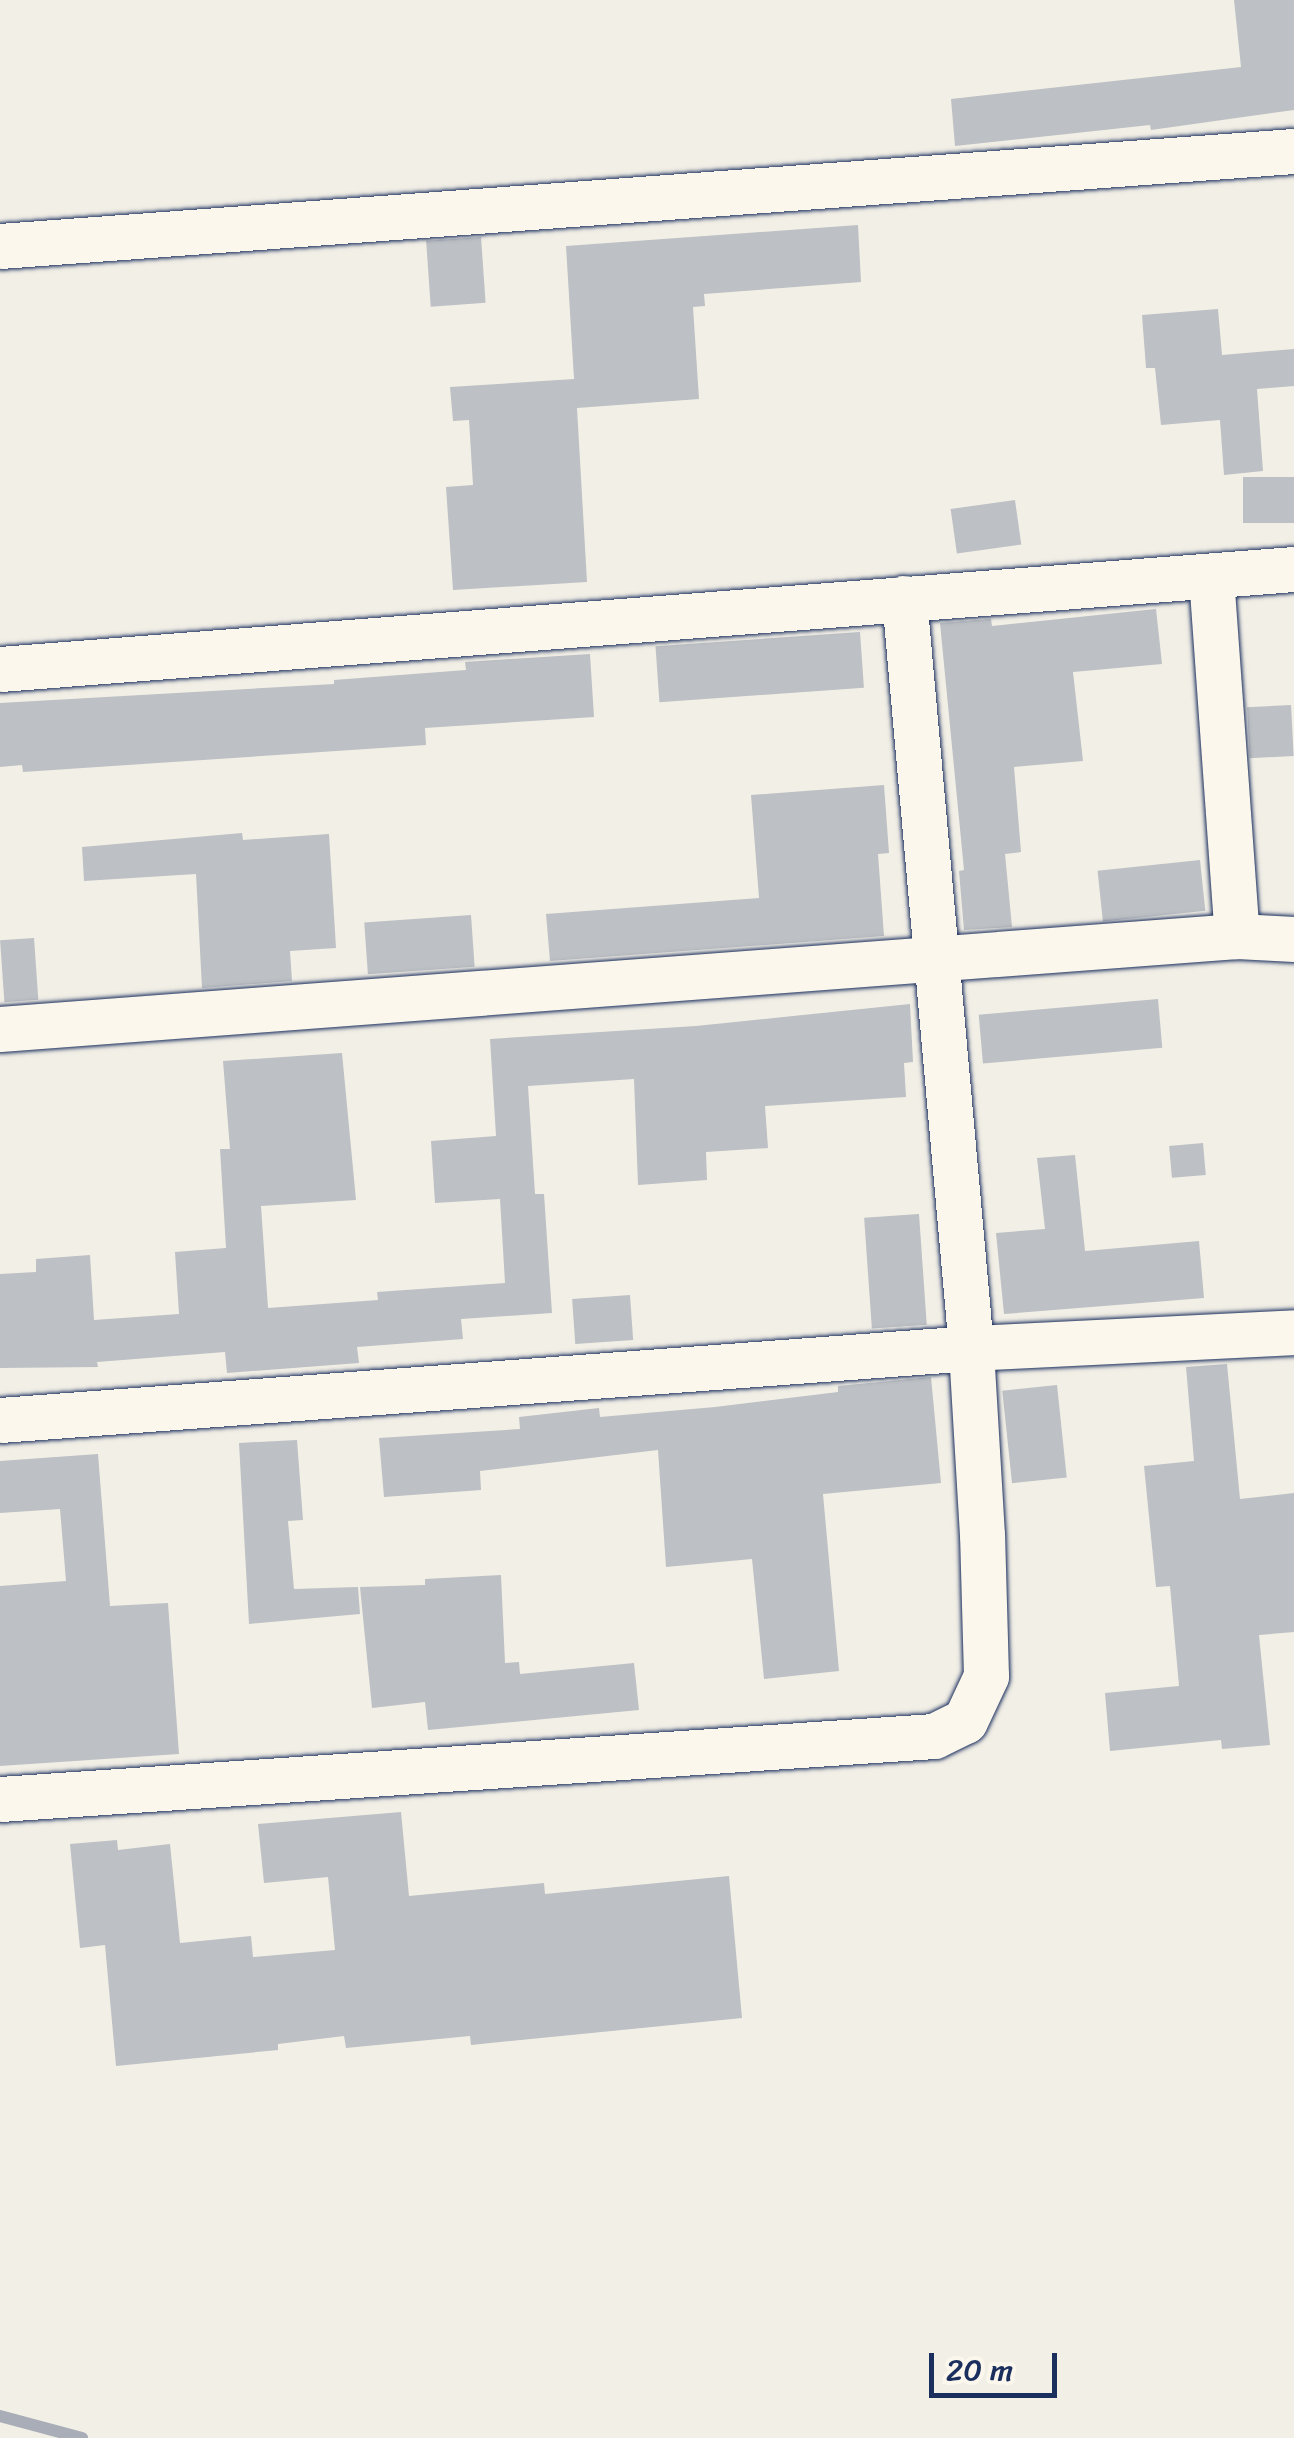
<!DOCTYPE html>
<html>
<head>
<meta charset="utf-8">
<style>
	body { margin:0 }
	#map { position:relative; width:1294px; height:2438px; overflow:hidden; background:#f2efe6; font-family:Sriracha,sans-serif }
	div>[style] { position:absolute }
	[style*='--x'] { left:calc(var(--x)*1px); top:calc(var(--y)*1px); width:calc(var(--w)*1px); rotate:calc(var(--a)*1deg) }
	.stream>* { height:12px; margin:-6px; padding:0 6px; transform-origin:6px; border-radius:6px; background:#a9adb7 }
	.building>* { inset:0; background:#bdc0c4; transform-origin:0 0 }
	.roads { filter:drop-shadow(0 0 2px #1b2f5e) drop-shadow(0 0 2px #1b2f5e) }
	.street>* { height:45px; margin:-22.5px; padding:0 22.5px; transform-origin:22.5px; border-radius:22.5px; background:#fbf7ec }
	span { translate:-50% -50%; white-space:nowrap; text-align:center; line-height:1.15; -webkit-text-stroke:9px #fbf7ec; paint-order:stroke }
	.scale { position:absolute; left:929px; top:2353px; width:128px; height:45px; box-sizing:border-box; border:5px solid #1b2f5e; border-top:0; padding-left:12px; font-size:30px; line-height:35px; white-space:nowrap; color:#1b2f5e; -webkit-text-stroke:8px #fbf7ec; paint-order:stroke }
</style>
</head>
<body>
<div id="map">
	<div class="stream">
		<div style="--x:0;--y:2416;--w:85;--a:15"></div>
	</div>
	<div class="building">
		<div style="clip-path:polygon(1234px 0,1294px 0,1294px 110px,1151px 130px,1150px 125px,955px 146px,951px 99px,1241px 67px)"></div>
		<div style="clip-path:polygon(858px 225px,861px 282px,704px 294px,705px 306px,693px 307px,699px 399px,577px 408px,587px 582px,453px 590px,446px 487px,473px 485px,469px 420px,453px 421px,450px 387px,574px 379px,566px 246px)"></div>
		<div style="left:481px;top:237px;width:66px;height:55px;rotate:86deg"></div>
		<div style="clip-path:polygon(1218px 309px,1222px 355px,1294px 349px,1294px 386px,1257px 389px,1263px 471px,1224px 475px,1220px 420px,1161px 425px,1155px 368px,1146px 368px,1142px 315px)"></div>
		<div style="left:1294px;top:477px;width:46px;height:51px;rotate:90deg"></div>
		<div style="left:1015px;top:500px;width:45px;height:65px;rotate:82deg"></div>
		<div style="clip-path:polygon(1156px 609px,1162px 664px,1073px 672px,1083px 761px,1014px 767px,1021px 852px,1005px 854px,1012px 927px,964px 930px,959px 871px,964px 870px,940px 623px,991px 619px,992px 626px)"></div>
		<div style="left:860px;top:632px;width:56px;height:205px;rotate:86deg"></div>
		<div style="clip-path:polygon(590px 654px,594px 717px,425px 728px,426px 745px,23px 772px,22px 765px,0 767px,0 703px,334px 684px,334px 680px,466px 670px,465px 662px)"></div>
		<div style="left:1291px;top:705px;width:51px;height:44px;rotate:87deg"></div>
		<div style="clip-path:polygon(884px 785px,889px 853px,878px 854px,884px 936px,550px 961px,546px 914px,759px 898px,751px 795px)"></div>
		<div style="clip-path:polygon(242px 833px,243px 840px,329px 834px,336px 948px,290px 951px,292px 981px,202px 988px,196px 874px,84px 881px,82px 847px)"></div>
		<div style="left:1200px;top:860px;width:51px;height:103px;rotate:84deg"></div>
		<div style="left:471px;top:915px;width:52px;height:107px;rotate:86deg"></div>
		<div style="left:34px;top:938px;width:62px;height:34px;rotate:86deg"></div>
		<div style="left:1158px;top:999px;width:49px;height:180px;rotate:85deg"></div>
		<div style="clip-path:polygon(910px 1004px,913px 1062px,904px 1063px,906px 1097px,765px 1106px,768px 1148px,706px 1152px,707px 1180px,638px 1185px,634px 1079px,528px 1086px,535px 1194px,544px 1194px,552px 1313px,461px 1319px,463px 1339px,357px 1347px,359px 1363px,227px 1373px,225px 1352px,97px 1362px,98px 1367px,0 1368px,0 1274px,36px 1272px,36px 1259px,90px 1255px,94px 1320px,179px 1314px,175px 1252px,226px 1248px,220px 1149px,230px 1149px,223px 1061px,342px 1053px,356px 1200px,261px 1206px,268px 1308px,378px 1300px,377px 1292px,505px 1283px,500px 1199px,435px 1203px,431px 1141px,496px 1136px,490px 1039px,696px 1026px)"></div>
		<div style="left:1203px;top:1143px;width:32px;height:34px;rotate:85deg"></div>
		<div style="clip-path:polygon(1075px 1155px,1085px 1251px,1199px 1241px,1204px 1298px,1004px 1314px,996px 1233px,1045px 1229px,1037px 1158px)"></div>
		<div style="left:919px;top:1214px;width:111px;height:55px;rotate:86deg"></div>
		<div style="left:630px;top:1295px;width:45px;height:58px;rotate:86deg"></div>
		<div style="clip-path:polygon(1227px 1364px,1240px 1499px,1294px 1493px,1294px 1632px,1259px 1635px,1270px 1745px,1222px 1749px,1221px 1740px,1110px 1751px,1105px 1693px,1179px 1686px,1170px 1586px,1156px 1587px,1144px 1466px,1194px 1461px,1186px 1367px)"></div>
		<div style="clip-path:polygon(931px 1377px,941px 1483px,823px 1494px,839px 1671px,764px 1679px,752px 1559px,666px 1567px,658px 1450px,480px 1471px,481px 1490px,384px 1497px,379px 1438px,520px 1429px,519px 1417px,599px 1408px,600px 1417px,715px 1407px,838px 1392px,838px 1386px)"></div>
		<div style="left:1057px;top:1385px;width:93px;height:55px;rotate:84deg"></div>
		<div style="clip-path:polygon(297px 1440px,303px 1520px,288px 1521px,294px 1589px,358px 1587px,360px 1614px,249px 1624px,239px 1443px)"></div>
		<div style="clip-path:polygon(98px 1454px,110px 1606px,168px 1603px,179px 1754px,0 1766px,0 1586px,66px 1581px,60px 1509px,0 1513px,0 1461px)"></div>
		<div style="clip-path:polygon(501px 1575px,505px 1663px,519px 1662px,520px 1674px,634px 1663px,639px 1710px,428px 1730px,425px 1702px,372px 1708px,360px 1587px,425px 1585px,425px 1579px)"></div>
		<div style="clip-path:polygon(401px 1812px,409px 1896px,544px 1883px,545px 1894px,729px 1876px,742px 2018px,471px 2045px,470px 2036px,346px 2048px,344px 2036px,278px 2044px,278px 2050px,116px 2066px,105px 1945px,80px 1948px,70px 1844px,117px 1840px,118px 1850px,170px 1844px,180px 1943px,251px 1936px,253px 1957px,335px 1950px,328px 1877px,264px 1883px,258px 1824px)"></div>
	</div>
	<div class="roads">
		<div class="street">
			<div style="--x:0;--y:246;--w:1297;--a:-4.2"></div>
			<div style="--x:1211;--y:576;--w:361;--a:85.9"></div>
			<div style="--x:0;--y:669;--w:1298;--a:-4.42"></div>
			<div style="--x:0;--y:1029;--w:1240;--a:-4.3"></div>
			<div style="--x:1237;--y:936;--w:57;--a:3"></div>
			<div style="--x:0;--y:1420;--w:974;--a:-4.24"></div>
			<div style="--x:971;--y:1348;--w:323;--a:-2.8"></div>
			<div style="--x:0;--y:1799;--w:936;--a:-3.86"></div>
			<div style="--x:934;--y:1736;--w:34;--a:-26"></div>
			<div style="--x:965;--y:1721;--w:50;--a:-65"></div>
			<div style="--x:986;--y:1676;--w:141;--a:-91.6"></div>
			<div style="--x:982;--y:1535;--w:187;--a:-93.4"></div>
			<div style="--x:971;--y:1348;--w:753;--a:-95.1"></div>
		</div>
	</div>
	<div class="scale">20 m</div>
</div>
</body>
</html>
